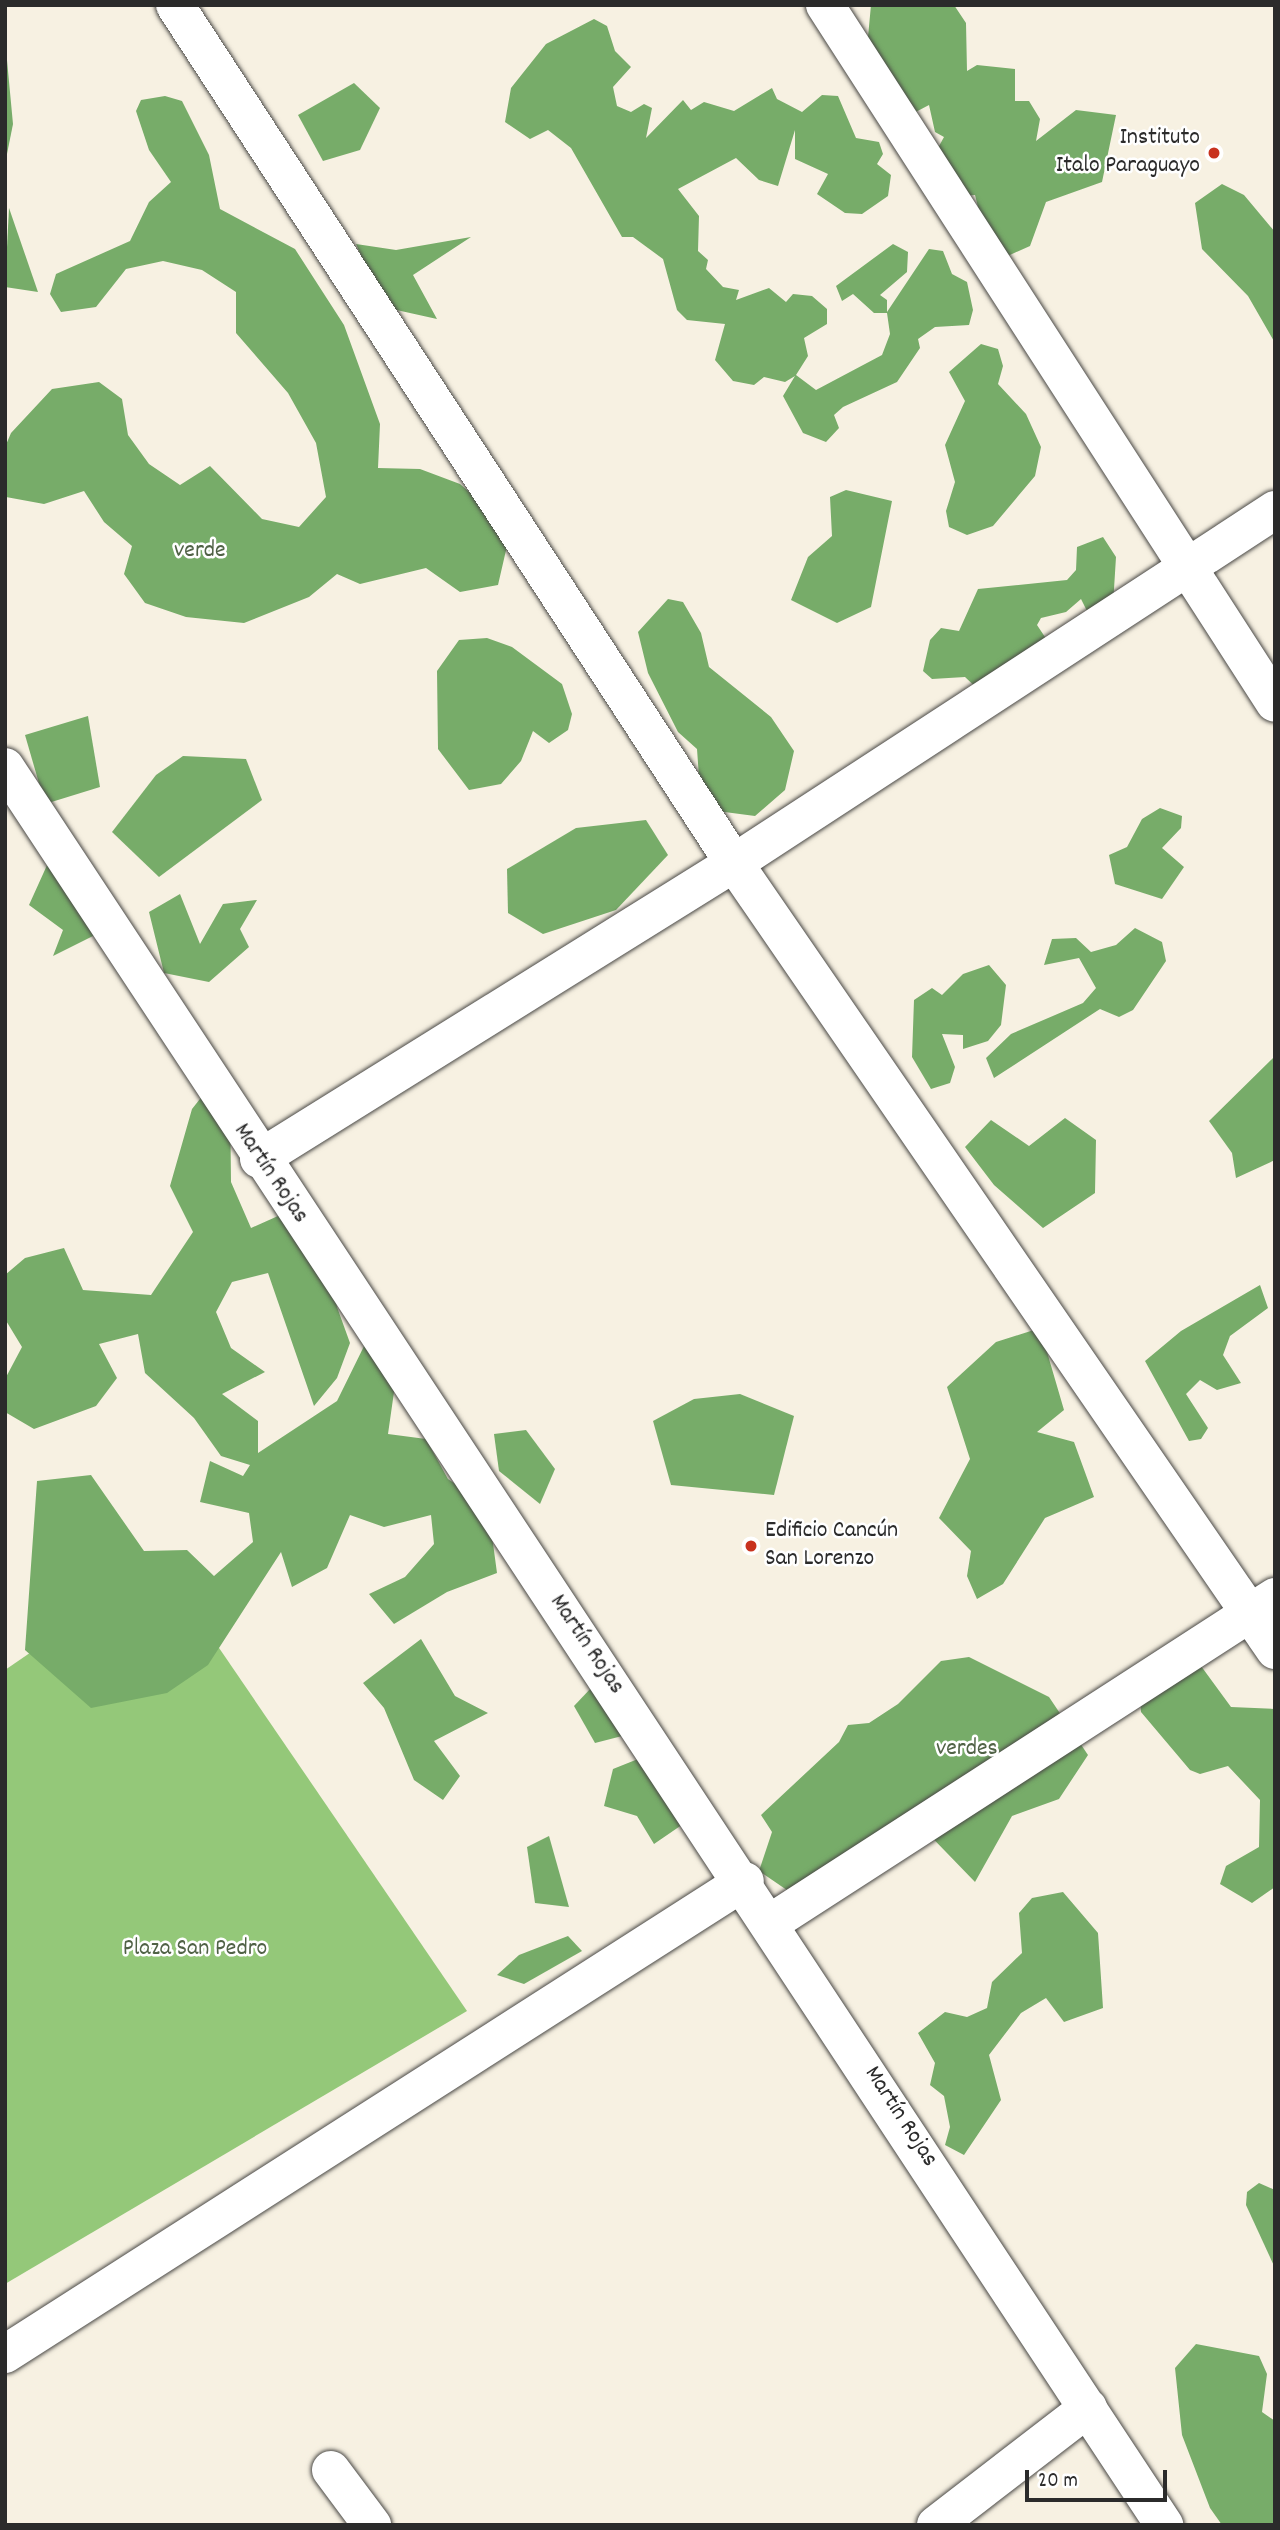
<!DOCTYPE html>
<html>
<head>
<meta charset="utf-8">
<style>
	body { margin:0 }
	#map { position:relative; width:1280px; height:2530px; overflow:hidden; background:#f7f1e2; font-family:Dekko,sans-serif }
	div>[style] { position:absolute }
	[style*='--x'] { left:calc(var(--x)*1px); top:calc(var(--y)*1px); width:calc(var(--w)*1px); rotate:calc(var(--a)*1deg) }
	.green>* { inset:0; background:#94c879 }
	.forest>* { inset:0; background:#77ac69 }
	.roads { filter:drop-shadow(0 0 2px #4a4946) drop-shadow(0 0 2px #4a4946) }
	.minor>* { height:38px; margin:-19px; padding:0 19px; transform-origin:19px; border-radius:19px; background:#fff }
	.dots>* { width:19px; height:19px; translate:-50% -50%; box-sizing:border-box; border:4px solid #fff; border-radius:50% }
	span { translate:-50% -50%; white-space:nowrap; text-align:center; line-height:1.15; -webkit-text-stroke:5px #fff; paint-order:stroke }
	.poi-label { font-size:24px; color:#2b2b2b }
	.right { translate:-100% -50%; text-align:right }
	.left { translate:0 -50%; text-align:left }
	.park-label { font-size:24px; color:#506246 }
	.street-label { font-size:24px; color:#2b2b2b }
	.frame { position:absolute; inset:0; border:7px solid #2b2b2b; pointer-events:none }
	.scale { position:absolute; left:1025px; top:2470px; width:142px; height:32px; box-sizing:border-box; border:4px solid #2b2b2b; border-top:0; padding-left:9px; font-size:21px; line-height:24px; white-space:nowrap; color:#2b2b2b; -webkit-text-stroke:5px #fff; paint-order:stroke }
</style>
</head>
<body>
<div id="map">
	<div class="green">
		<div style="clip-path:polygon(161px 1563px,467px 2011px,5px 2284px,5px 1670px)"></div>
	</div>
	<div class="forest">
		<div style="clip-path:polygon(871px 5px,954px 5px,966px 23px,967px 71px,977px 65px,1015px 69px,1015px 101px,1029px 101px,1040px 119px,1036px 141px,1076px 110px,1116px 115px,1102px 182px,1046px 202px,1030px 246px,992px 263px,975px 195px,959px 196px,933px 157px,944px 137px,935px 132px,929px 105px,910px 115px,868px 37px)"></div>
		<div style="clip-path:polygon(594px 19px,607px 26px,615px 51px,631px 67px,613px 87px,617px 106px,631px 112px,644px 104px,652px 108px,646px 138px,683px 100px,691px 110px,704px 102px,734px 111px,772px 88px,777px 99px,802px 112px,822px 95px,838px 96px,856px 138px,879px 142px,883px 154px,877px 164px,891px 175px,888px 196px,862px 214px,845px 213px,817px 194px,828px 174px,795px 159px,795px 130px,778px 186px,759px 180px,736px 158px,678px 189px,699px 216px,698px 251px,708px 260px,706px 269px,723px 287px,739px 290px,736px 300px,769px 288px,786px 302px,793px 294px,812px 296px,827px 309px,827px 324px,804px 338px,808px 356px,796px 375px,816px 390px,882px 355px,890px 334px,887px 313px,874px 313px,853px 294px,842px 301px,836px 286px,893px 244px,908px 252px,907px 272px,880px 295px,887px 300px,887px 312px,929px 249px,943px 251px,952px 274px,967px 282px,973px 310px,969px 325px,935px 327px,918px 339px,920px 348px,897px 382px,843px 407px,834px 415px,839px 428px,826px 442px,803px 433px,783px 396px,795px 376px,785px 382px,764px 377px,754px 385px,733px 381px,715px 360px,725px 324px,687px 320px,677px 310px,663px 259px,633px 237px,622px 237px,571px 148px,548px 130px,530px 139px,505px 122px,511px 88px,546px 44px)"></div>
		<div style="clip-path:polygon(5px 39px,13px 124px,5px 164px)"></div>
		<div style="clip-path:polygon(354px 83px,380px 108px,360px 150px,323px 161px,298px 115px)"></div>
		<div style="clip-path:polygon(165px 96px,182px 101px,209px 155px,220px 209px,295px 249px,344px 325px,380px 424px,378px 468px,420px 469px,460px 484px,490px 510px,507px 546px,498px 585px,460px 592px,426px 568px,360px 584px,337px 574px,309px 597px,244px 623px,186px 617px,145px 603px,124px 574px,132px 546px,104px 522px,84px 491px,44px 504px,6px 497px,5px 447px,11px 433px,52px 389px,99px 382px,122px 399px,128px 435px,149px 464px,180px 485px,210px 466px,262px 519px,299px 527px,326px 497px,316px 443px,288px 393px,236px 333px,236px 292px,202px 270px,163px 261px,126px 269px,96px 307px,61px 312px,50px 294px,56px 274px,130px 241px,149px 202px,171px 182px,149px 150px,136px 111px,141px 100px)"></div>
		<div style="clip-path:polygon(1222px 184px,1244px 195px,1275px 232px,1275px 343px,1248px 296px,1202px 249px,1195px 203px)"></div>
		<div style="clip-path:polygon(9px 208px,38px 292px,5px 287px)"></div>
		<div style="clip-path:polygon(471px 237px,413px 275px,437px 319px,383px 307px,356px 244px,396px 250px)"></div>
		<div style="clip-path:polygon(981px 344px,998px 349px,1003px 366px,998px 384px,1026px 414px,1041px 447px,1035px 476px,993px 526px,967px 535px,949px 527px,946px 511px,955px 482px,945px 445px,965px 401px,949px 372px)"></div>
		<div style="clip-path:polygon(846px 490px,892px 501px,871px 607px,837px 623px,791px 600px,808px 557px,832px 536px,830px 497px)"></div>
		<div style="clip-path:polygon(1103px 537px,1116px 557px,1113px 605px,1089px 615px,1081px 599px,1066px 612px,1041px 618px,1037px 625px,1049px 643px,983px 694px,965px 677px,932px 679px,923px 671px,930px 640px,941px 628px,959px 631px,978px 589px,1067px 580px,1076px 570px,1077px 547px)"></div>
		<div style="clip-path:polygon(668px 599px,683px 602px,701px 633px,709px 667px,771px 717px,794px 751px,785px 790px,755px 816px,717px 811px,699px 777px,697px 749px,678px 732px,648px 673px,638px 632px)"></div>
		<div style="clip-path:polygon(487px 638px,512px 647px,562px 684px,572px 714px,568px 730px,549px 743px,533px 731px,521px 761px,501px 784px,469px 790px,438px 749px,437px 671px,459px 640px)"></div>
		<div style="clip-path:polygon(88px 716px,100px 787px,45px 804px,25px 735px)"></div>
		<div style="clip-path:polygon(183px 756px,246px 759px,262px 800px,159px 877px,112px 832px,156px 775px)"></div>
		<div style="clip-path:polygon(1160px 808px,1182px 816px,1181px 828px,1162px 848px,1184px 867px,1162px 899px,1115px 884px,1109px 855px,1127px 847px,1142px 819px)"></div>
		<div style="clip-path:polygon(646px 820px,668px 855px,616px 910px,543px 934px,508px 913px,507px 869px,576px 828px)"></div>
		<div style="clip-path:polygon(48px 863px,95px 935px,53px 956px,63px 930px,29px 905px)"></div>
		<div style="clip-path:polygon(180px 894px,200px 944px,223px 904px,257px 900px,240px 929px,249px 947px,209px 982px,164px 973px,149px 912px)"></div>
		<div style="clip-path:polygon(1135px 928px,1162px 942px,1166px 961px,1133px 1010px,1119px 1017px,1100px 1009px,994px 1078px,986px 1058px,1011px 1034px,1083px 1003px,1096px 988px,1079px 958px,1044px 965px,1052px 939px,1076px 938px,1091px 952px,1116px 945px)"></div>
		<div style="clip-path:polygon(989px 965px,1006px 985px,1001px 1025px,988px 1041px,963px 1049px,963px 1035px,942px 1034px,955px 1067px,950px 1083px,931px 1089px,912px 1057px,914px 1000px,932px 988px,942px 995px,963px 974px)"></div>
		<div style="clip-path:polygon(1275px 1056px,1275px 1160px,1236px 1178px,1232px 1153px,1209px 1121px)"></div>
		<div style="clip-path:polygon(211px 1085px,230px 1092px,231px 1182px,251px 1228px,307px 1203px,324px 1216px,337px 1307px,350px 1343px,337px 1378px,314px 1406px,268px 1273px,232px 1282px,216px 1312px,231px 1348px,265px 1372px,222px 1394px,258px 1421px,258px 1453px,337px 1401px,369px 1336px,397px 1371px,388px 1434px,426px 1439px,448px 1479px,488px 1506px,497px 1573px,447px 1592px,394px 1624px,369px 1594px,405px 1577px,434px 1544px,431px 1515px,384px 1527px,350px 1515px,327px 1568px,292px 1587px,281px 1552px,208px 1665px,167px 1693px,91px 1708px,25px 1650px,37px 1481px,91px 1475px,144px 1551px,187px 1550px,214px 1576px,253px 1542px,249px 1513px,200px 1502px,210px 1461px,243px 1476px,250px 1465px,221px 1456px,194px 1418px,145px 1373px,138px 1334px,99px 1344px,117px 1378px,96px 1406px,34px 1429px,5px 1412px,5px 1379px,22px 1347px,5px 1319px,5px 1275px,25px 1258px,64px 1248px,83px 1290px,151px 1295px,193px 1232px,170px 1186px,192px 1109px)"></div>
		<div style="clip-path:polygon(1065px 1118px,1096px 1140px,1095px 1193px,1043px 1228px,994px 1185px,965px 1147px,991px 1120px,1029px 1146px)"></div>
		<div style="clip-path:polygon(1260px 1285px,1268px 1308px,1230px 1336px,1223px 1355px,1241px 1383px,1217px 1390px,1200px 1380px,1186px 1394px,1208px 1428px,1201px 1439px,1189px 1441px,1145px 1361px,1181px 1331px)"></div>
		<div style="clip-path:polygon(1040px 1328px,1064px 1410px,1037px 1432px,1074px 1442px,1094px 1497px,1045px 1518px,1003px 1584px,977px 1599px,967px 1576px,971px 1551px,939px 1518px,970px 1459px,947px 1387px,996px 1342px)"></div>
		<div style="clip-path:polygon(740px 1394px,794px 1416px,774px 1495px,671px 1485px,653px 1421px,694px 1399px)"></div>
		<div style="clip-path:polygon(526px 1430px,555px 1469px,540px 1504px,499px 1471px,494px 1434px)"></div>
		<div style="clip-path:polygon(421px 1639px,455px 1696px,488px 1713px,434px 1741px,460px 1776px,443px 1800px,414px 1780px,384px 1708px,363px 1683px)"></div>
		<div style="clip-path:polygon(969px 1657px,1049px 1697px,1088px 1755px,1059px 1799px,1012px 1816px,975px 1882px,916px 1821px,800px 1899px,759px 1871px,772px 1832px,761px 1815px,839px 1742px,848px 1725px,869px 1723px,898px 1704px,941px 1661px)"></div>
		<div style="clip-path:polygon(1201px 1666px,1231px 1707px,1275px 1709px,1275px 1887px,1252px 1903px,1220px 1884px,1226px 1866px,1259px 1847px,1260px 1800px,1228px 1766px,1200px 1774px,1190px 1770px,1141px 1712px,1140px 1696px)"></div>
		<div style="clip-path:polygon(592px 1687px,626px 1735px,595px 1743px,574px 1706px)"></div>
		<div style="clip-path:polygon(643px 1757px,689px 1820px,654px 1844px,637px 1816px,604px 1806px,613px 1769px)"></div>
		<div style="clip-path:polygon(549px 1836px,569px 1907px,535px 1903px,527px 1847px)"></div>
		<div style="clip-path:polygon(1063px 1892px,1098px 1933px,1103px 2008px,1064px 2022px,1046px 1998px,1021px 2013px,989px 2055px,1001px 2100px,964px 2155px,945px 2145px,950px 2127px,944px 2096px,930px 2085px,935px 2063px,918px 2033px,945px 2012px,967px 2017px,987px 2008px,992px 1982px,1022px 1953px,1019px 1913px,1032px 1898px)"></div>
		<div style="clip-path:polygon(568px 1936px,582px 1951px,524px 1984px,497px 1975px,519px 1955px)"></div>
		<div style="clip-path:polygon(1259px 2183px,1275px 2190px,1275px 2268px,1246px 2205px,1247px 2192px)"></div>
		<div style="clip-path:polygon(1196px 2344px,1259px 2356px,1267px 2374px,1262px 2412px,1275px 2421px,1275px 2525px,1222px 2525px,1210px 2508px,1182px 2435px,1175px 2368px)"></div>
	</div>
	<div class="roads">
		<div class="minor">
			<div style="--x:175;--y:5;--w:1024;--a:56.92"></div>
			<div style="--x:734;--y:863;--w:955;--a:55.49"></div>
			<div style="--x:825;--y:5;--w:830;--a:57.19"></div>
			<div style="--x:5;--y:767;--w:2106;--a:56.6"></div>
			<div style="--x:259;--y:1159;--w:560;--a:-31.93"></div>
			<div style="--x:734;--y:863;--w:646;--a:-33.12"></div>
			<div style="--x:772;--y:1922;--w:599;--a:-32.87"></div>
			<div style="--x:5;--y:2354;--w:878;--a:-32.59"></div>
			<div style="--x:331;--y:2470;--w:69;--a:53.3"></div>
			<div style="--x:936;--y:2525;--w:192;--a:-37.6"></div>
		</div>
	</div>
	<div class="dots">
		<div style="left:1214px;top:153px;background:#c8321e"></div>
		<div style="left:751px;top:1546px;background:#c8321e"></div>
	</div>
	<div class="poi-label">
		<span class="right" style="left:1200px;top:153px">Instituto<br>Italo Paraguayo</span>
		<span class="left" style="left:765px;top:1546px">Edificio Cancún<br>San Lorenzo</span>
	</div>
	<div class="park-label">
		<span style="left:200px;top:552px">verde</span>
		<span style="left:967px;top:1750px">verdes</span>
		<span style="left:195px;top:1950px">Plaza San Pedro</span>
	</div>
	<div class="street-label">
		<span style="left:270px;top:1174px;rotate:56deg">Martín Rojas</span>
		<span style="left:586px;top:1645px;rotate:56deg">Martín Rojas</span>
		<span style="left:900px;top:2117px;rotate:57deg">Martín Rojas</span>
	</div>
	<div class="frame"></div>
	<div class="scale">20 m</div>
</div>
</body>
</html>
